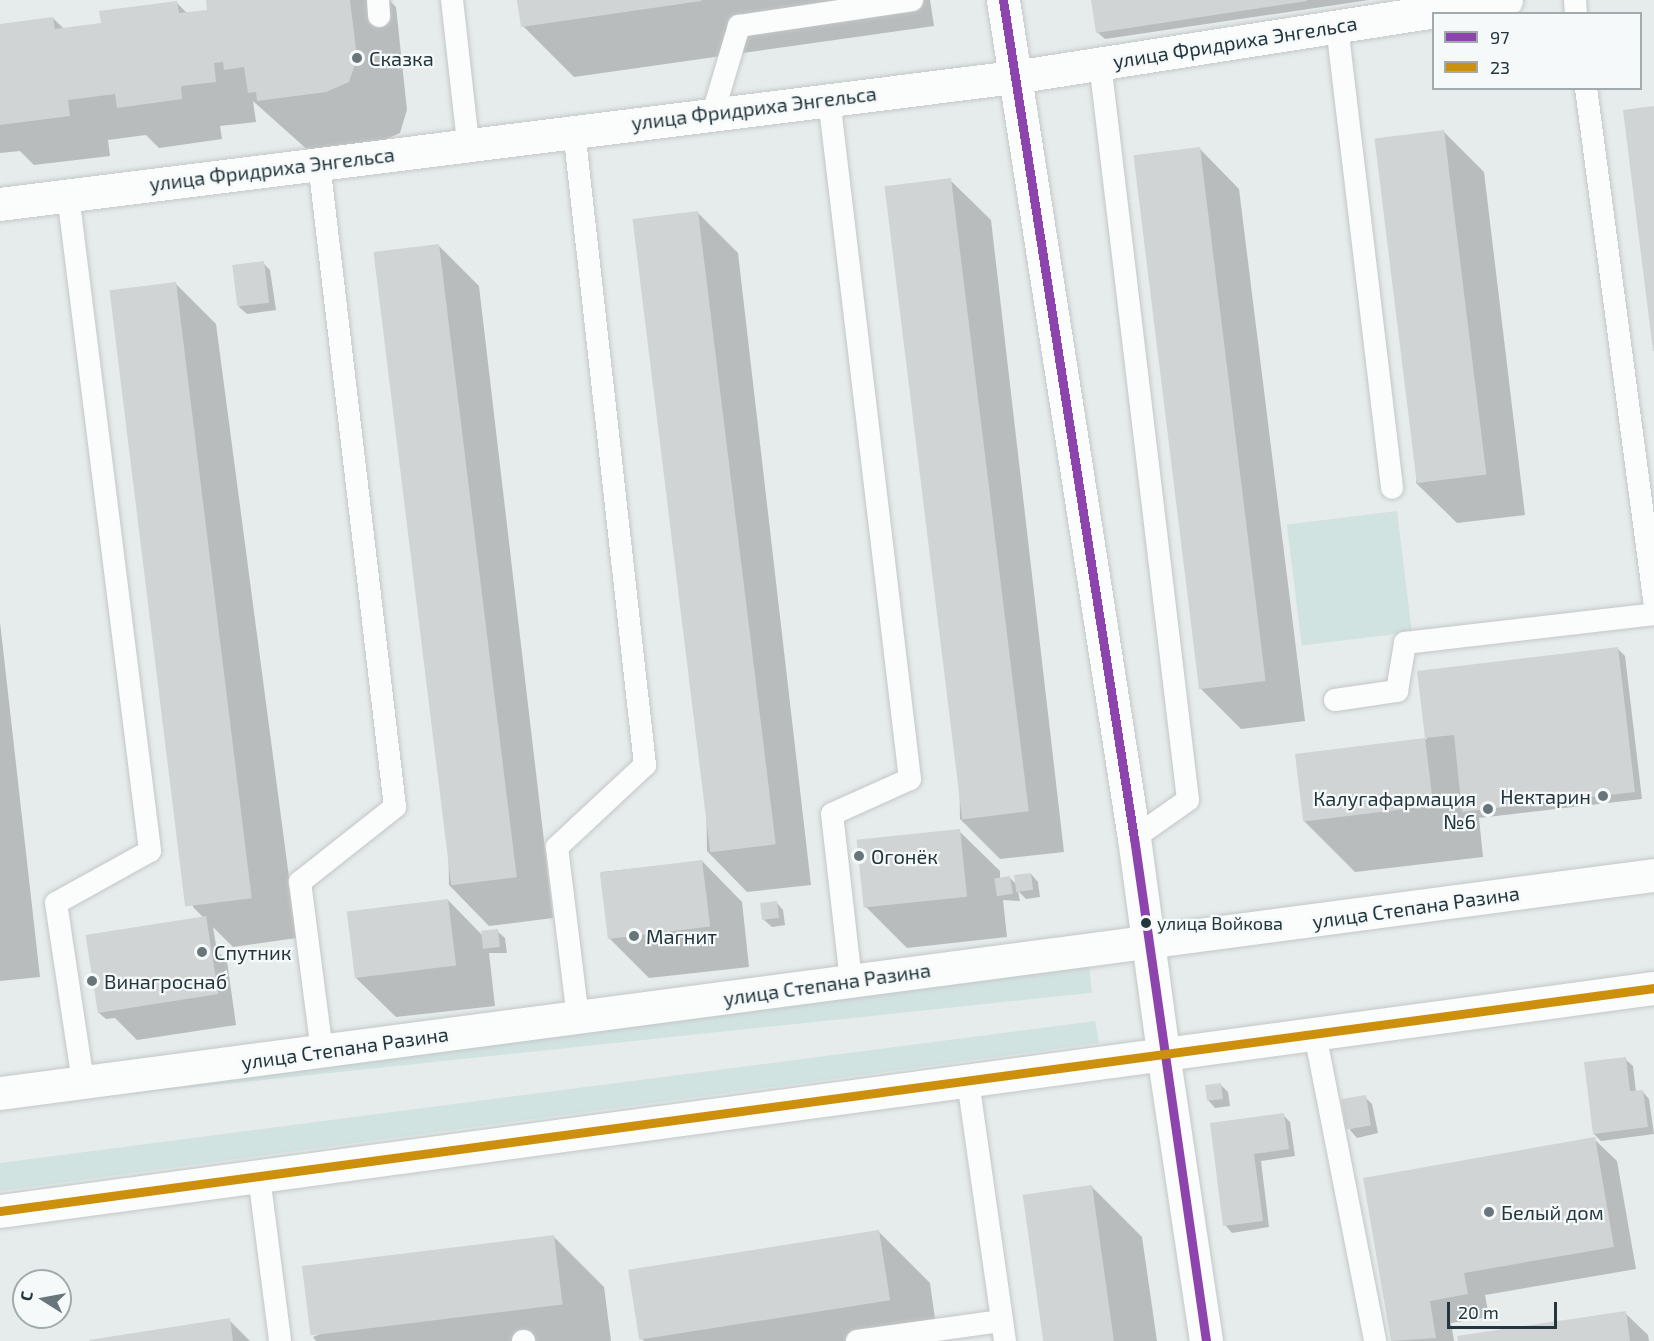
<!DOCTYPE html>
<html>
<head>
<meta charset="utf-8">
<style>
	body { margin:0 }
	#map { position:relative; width:1654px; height:1341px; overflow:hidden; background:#e6ebeb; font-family:"Exo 2",sans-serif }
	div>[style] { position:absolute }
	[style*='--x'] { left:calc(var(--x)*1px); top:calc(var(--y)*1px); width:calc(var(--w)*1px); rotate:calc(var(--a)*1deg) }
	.green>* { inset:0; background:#d1e3e1; transform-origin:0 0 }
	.shadow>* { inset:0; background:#0003 }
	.building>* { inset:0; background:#d0d4d5; transform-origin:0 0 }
	.roads { filter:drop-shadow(0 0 2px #c3c7c8) drop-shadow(0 0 2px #c3c7c8) }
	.lane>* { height:22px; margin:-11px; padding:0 11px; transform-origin:11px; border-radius:11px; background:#fbfcfc }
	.street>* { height:33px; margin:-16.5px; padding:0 16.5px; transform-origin:16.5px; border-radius:16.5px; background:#fbfcfc }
	.secondary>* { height:33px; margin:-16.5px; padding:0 16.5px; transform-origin:16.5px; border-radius:16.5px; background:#fbfcfc }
	.bus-1>* { height:9px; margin:-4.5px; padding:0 4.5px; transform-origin:4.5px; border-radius:4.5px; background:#8e44ad }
	.bus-2>* { height:9px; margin:-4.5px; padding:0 4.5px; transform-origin:4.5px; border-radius:4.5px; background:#cd900c }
	.dots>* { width:16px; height:16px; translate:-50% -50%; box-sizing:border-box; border:3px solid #f5f9f9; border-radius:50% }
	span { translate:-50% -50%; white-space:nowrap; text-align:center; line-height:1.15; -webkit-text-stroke:4.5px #f5f9f9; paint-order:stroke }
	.bus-label { font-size:18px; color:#24363d }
	.left { translate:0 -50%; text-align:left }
	.street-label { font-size:20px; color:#24363d }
	.poi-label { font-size:20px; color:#24363d }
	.right { translate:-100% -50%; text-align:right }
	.legend { position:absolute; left:1432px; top:12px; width:210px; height:78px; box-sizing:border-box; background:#f5f9f9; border:2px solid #a1abae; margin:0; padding:8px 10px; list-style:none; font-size:18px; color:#24363d }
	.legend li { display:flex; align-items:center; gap:12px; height:30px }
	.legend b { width:30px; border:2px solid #a1abae }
	.north { position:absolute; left:12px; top:1269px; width:60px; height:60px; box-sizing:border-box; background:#f5f9f9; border:2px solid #a1abae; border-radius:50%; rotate:281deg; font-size:16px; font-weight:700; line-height:24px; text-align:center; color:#24363d }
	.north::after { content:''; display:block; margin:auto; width:21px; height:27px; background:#68757a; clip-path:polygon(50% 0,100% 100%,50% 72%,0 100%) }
	.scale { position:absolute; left:1447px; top:1302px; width:110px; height:27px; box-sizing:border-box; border:3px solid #24363d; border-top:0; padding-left:8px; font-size:18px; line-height:21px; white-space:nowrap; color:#24363d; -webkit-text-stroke:4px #f5f9f9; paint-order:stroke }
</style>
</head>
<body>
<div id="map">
	<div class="green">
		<div style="left:1397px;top:511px;width:122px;height:111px;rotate:83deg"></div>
		<div style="left:1089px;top:964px;width:29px;height:1098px;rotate:84deg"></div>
		<div style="clip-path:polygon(1095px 1021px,1099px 1043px,0 1191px,0 1163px)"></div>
	</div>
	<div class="shadow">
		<div style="clip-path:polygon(207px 0,389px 0,396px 7px,407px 110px,400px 133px,378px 143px,310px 152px,253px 101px,256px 122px,220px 126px,222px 139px,159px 148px,146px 135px,108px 140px,110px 156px,34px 165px,20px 151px,0 153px,0 25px,53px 18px,64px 29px,102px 24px,177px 3px,188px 14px,208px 11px)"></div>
		<div style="clip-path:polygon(517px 0,930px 0,934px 26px,574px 77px,523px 26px)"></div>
		<div style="clip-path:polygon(1093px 0,1369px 0,1105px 39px,1097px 32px)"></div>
		<div style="clip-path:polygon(1444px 132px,1484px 172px,1525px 515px,1457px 523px,1416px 483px)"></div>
		<div style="clip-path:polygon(1199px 148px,1239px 189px,1305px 721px,1241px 729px,1201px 689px)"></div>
		<div style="clip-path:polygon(950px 180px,991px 220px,1064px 852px,1000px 859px,960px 819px)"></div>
		<div style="clip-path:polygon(697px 212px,738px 253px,811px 885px,747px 892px,707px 851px)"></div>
		<div style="clip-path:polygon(439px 246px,479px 286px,553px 918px,489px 926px,449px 885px)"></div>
		<div style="clip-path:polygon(263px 263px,270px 270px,276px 310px,247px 314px,239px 307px)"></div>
		<div style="clip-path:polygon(176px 284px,216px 324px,297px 938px,233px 947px,213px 927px,217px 951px,227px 961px,236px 1025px,137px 1040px,115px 1018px,106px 1019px,98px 1012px,204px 918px,193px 907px)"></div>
		<div style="clip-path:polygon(0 622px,40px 977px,0 981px)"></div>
		<div style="clip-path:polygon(1618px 649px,1625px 656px,1642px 799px,1479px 818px,1483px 857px,1355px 872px,1304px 821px,1296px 755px,1427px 739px,1419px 672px)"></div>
		<div style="clip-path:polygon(959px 831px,1000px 871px,1000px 879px,1010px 878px,1018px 886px,1031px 874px,1038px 882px,1040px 897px,1026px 899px,1018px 891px,1020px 901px,1003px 900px,1007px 937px,907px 948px,866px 907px)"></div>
		<div style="clip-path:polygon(702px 861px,742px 902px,749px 967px,649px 978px,609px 938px,602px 872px)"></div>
		<div style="clip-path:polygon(448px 900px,483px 936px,497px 931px,505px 938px,507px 953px,489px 953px,495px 1006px,396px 1017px,355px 977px)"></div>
		<div style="clip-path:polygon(776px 902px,783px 910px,785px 925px,772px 927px,764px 920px)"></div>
		<div style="clip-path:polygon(1625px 1059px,1633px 1066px,1636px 1092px,1642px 1091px,1649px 1099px,1654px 1134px,1601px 1141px,1594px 1134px)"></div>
		<div style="clip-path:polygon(1221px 1085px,1228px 1092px,1230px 1106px,1215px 1108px,1208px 1100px)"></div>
		<div style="clip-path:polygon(1365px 1097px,1372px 1104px,1378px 1133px,1357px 1138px,1350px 1130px)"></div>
		<div style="clip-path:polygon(1283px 1115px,1290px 1122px,1295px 1156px,1261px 1161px,1269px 1227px,1232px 1233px,1225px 1225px,1211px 1125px)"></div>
		<div style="clip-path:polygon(1594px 1139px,1617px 1161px,1636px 1269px,1485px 1295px,1489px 1317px,1451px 1323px,1454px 1341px,1393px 1341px,1365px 1179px)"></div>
		<div style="clip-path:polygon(1091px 1186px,1142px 1237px,1157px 1341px,1045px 1341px)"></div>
		<div style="clip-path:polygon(879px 1232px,930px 1283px,938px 1341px,644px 1341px,640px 1337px)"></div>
		<div style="clip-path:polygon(553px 1236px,604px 1287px,611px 1341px,316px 1341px,313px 1337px)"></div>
		<div style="clip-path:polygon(1625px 1313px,1648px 1335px,1649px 1341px,1459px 1341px)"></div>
		<div style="clip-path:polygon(229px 1320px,250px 1341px,91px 1341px)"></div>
	</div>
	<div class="building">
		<div style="clip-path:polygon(206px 0,350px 0,357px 58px,349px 82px,326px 92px,257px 101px,256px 92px,248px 93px,244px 67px,224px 70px,223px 62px,214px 63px,216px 82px,181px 86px,182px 99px,117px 108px,115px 94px,68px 100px,70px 116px,0 125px,0 24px,53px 17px,55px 29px,101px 23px,99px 11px,177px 1px,179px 13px,207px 10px)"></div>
		<div style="clip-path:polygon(517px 0,701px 0,701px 1px,521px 27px)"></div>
		<div style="clip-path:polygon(1091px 0,1307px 0,1307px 1px,1096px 33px)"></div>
		<div style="clip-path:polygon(1654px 106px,1654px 351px,1653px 351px,1623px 110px)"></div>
		<div style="left:1444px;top:130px;width:347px;height:70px;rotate:83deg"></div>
		<div style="left:1200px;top:147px;width:538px;height:67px;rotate:83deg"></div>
		<div style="left:951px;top:178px;width:638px;height:67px;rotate:83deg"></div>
		<div style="left:698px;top:211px;width:638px;height:66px;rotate:83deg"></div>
		<div style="left:439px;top:244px;width:638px;height:66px;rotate:83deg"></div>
		<div style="left:264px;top:261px;width:42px;height:32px;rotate:83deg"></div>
		<div style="left:176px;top:282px;width:621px;height:67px;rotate:83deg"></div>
		<div style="clip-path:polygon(1618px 647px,1635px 792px,1462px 812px,1454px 735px,1425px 738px,1417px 671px)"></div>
		<div style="left:1425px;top:738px;width:68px;height:131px;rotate:83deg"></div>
		<div style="left:960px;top:829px;width:68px;height:104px;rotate:84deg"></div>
		<div style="left:702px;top:860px;width:67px;height:103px;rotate:83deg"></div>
		<div style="left:1031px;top:873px;width:17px;height:17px;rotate:83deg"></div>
		<div style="left:1010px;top:876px;width:18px;height:16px;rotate:81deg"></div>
		<div style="left:448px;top:899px;width:67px;height:102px;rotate:83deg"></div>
		<div style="left:777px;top:901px;width:17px;height:17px;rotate:83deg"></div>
		<div style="left:206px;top:916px;width:79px;height:122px;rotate:81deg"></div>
		<div style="left:498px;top:929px;width:18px;height:17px;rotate:84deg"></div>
		<div style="clip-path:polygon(1626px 1057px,1630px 1091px,1643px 1090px,1648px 1127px,1593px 1134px,1584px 1062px)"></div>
		<div style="left:1221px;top:1083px;width:16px;height:16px;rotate:83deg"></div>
		<div style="left:1366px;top:1095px;width:31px;height:25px;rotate:81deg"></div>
		<div style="clip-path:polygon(1284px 1113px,1289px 1149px,1254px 1154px,1263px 1221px,1223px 1226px,1210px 1123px)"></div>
		<div style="clip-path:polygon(1595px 1137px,1614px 1247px,1464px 1273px,1468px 1294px,1430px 1301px,1436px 1338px,1391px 1341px,1363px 1178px)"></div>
		<div style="left:1092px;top:1185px;width:158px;height:70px;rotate:82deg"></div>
		<div style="left:879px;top:1230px;width:71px;height:254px;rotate:81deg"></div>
		<div style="left:554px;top:1235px;width:70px;height:254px;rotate:83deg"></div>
		<div style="clip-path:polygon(1626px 1311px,1630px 1341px,1458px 1341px,1457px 1336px)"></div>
		<div style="clip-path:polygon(230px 1318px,233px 1341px,89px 1341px,89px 1340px)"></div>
	</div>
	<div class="roads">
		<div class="lane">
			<div style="--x:378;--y:0;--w:16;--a:86"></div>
			<div style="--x:452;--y:0;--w:144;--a:83.6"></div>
			<div style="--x:1575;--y:0;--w:14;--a:86"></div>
			<div style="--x:1337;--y:26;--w:465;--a:83.2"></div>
			<div style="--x:1100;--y:63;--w:742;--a:83.19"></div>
			<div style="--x:1188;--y:800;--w:66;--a:144.9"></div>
			<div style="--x:1586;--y:88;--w:516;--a:82.42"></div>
			<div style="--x:829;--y:99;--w:685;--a:83.21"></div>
			<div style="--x:910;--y:779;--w:85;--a:155.8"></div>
			<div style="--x:832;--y:814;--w:168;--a:83.5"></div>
			<div style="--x:713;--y:113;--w:91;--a:-73.4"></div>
			<div style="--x:739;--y:26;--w:175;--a:-8.5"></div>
			<div style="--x:574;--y:130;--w:639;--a:83.62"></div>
			<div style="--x:645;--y:765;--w:120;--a:137"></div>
			<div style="--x:557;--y:847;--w:171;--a:83"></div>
			<div style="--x:319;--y:163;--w:648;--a:83.27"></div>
			<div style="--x:395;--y:807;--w:121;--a:141.7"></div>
			<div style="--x:300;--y:882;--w:170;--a:82.6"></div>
			<div style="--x:68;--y:195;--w:661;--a:82.87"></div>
			<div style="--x:150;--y:851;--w:107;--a:151"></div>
			<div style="--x:56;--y:903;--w:181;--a:81.4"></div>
			<div style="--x:1335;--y:700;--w:63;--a:-8.3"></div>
			<div style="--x:1397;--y:691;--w:49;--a:-80.5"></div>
			<div style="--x:1405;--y:643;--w:251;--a:-6.6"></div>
			<div style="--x:1315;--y:1034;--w:313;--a:78.9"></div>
			<div style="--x:968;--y:1081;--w:263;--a:81.9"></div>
			<div style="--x:259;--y:1176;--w:166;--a:82.7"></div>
			<div style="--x:523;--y:1341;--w:1;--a:0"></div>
			<div style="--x:857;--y:1341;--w:146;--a:-7.9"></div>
		</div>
		<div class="street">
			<div style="--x:1014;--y:77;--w:498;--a:-8.9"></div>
			<div style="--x:1163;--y:1053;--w:291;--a:81.5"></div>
		</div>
		<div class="secondary">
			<div style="--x:1003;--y:0;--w:848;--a:81.12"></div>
			<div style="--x:1134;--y:838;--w:217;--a:82.3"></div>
			<div style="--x:0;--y:204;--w:1022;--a:-7.14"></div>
			<div style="--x:0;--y:1093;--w:1668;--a:-7.51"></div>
			<div style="--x:0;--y:1211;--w:1669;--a:-7.68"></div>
		</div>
	</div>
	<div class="bus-1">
		<div style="--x:1003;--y:0;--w:848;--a:81.12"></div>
		<div style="--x:1134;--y:838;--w:508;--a:81.85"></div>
	</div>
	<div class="bus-2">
		<div style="--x:0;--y:1211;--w:1669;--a:-7.68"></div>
	</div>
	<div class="dots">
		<div style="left:357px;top:58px;background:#68757a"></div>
		<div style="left:1603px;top:796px;background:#68757a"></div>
		<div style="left:1488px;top:809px;background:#68757a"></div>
		<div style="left:859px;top:856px;background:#68757a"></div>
		<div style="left:1146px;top:923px;background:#24363d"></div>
		<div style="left:634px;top:936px;background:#68757a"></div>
		<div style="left:202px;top:952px;background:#68757a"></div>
		<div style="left:92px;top:981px;background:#68757a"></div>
		<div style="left:1489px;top:1212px;background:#68757a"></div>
	</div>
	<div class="bus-label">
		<span class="left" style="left:1157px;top:923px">улица Войкова</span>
	</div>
	<div class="street-label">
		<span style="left:1235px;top:42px;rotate:-9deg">улица Фридриха Энгельса</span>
		<span style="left:754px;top:108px;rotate:-7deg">улица Фридриха Энгельса</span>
		<span style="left:272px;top:169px;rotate:-7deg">улица Фридриха Энгельса</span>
		<span style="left:1416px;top:907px;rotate:-8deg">улица Степана Разина</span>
		<span style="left:827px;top:984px;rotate:-8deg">улица Степана Разина</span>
		<span style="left:345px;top:1048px;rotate:-8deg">улица Степана Разина</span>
	</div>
	<div class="poi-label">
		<span class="left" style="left:369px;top:58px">Сказка</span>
		<span class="right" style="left:1591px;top:796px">Нектарин</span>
		<span class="right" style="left:1476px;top:810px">Калугафармация<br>№6</span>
		<span class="left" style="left:871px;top:856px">Огонёк</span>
		<span class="left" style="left:646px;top:936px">Магнит</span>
		<span class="left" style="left:214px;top:952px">Спутник</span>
		<span class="left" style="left:104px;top:981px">Винагроснаб</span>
		<span class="left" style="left:1501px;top:1212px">Белый дом</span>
	</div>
	<ul class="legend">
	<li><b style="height:8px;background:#8e44ad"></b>97</li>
	<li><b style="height:8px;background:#cd900c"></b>23</li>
	</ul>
	<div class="north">С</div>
	<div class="scale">20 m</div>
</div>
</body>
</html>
